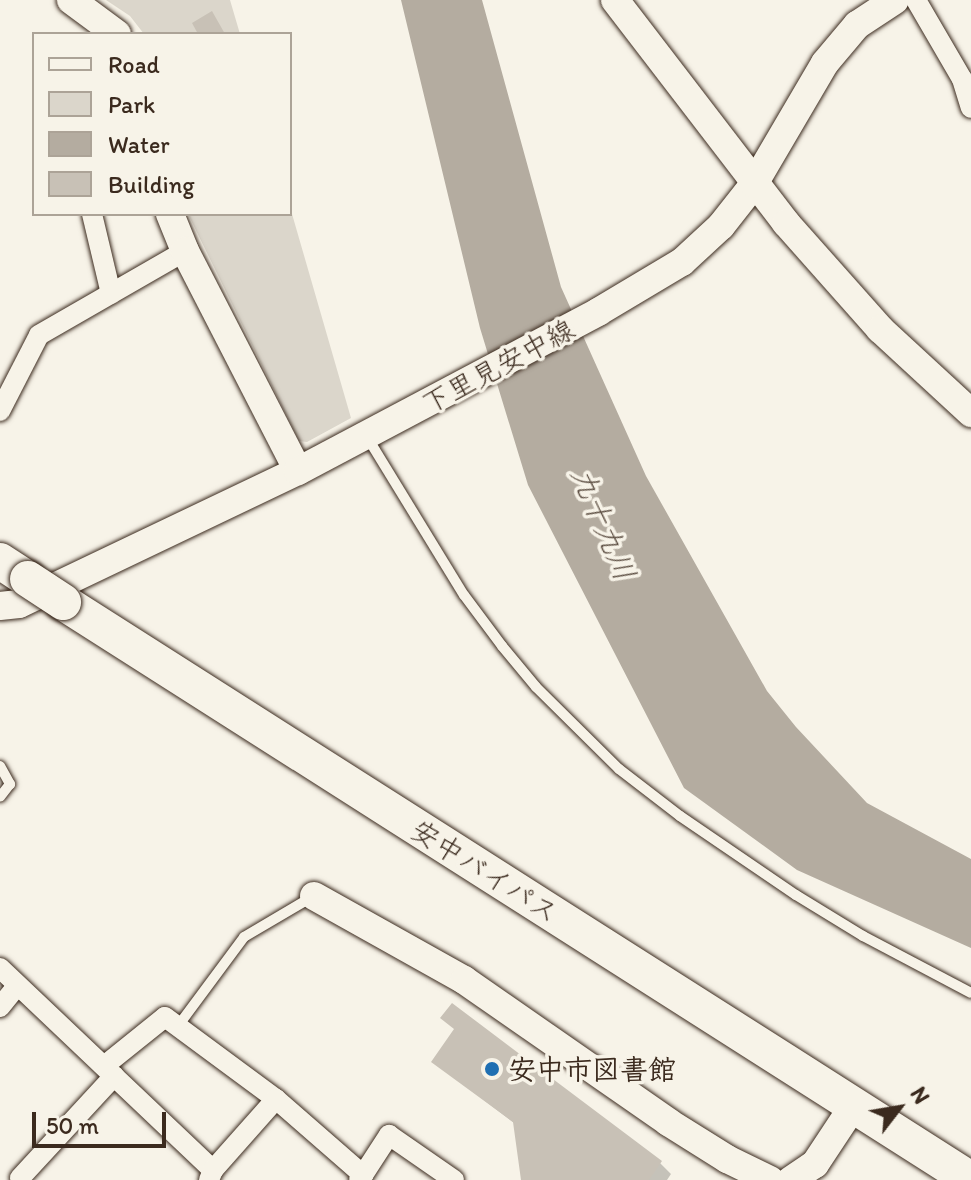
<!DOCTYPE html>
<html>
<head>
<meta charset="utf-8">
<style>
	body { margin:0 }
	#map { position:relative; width:971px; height:1180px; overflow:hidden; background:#f7f3e8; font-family:Itim,"Klee One",sans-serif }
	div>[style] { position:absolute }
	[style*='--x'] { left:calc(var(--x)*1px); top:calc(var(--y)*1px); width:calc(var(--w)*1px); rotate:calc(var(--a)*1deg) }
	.green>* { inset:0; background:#dbd6cb }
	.water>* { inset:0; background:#b4aca0 }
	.shadow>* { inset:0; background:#0003 }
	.building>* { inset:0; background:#c8c1b6 }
	.roads { filter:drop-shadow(0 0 2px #3b2a1e) drop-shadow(0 0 2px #3b2a1e) }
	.lane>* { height:10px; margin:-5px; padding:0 5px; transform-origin:5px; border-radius:5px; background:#f7f3e8 }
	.street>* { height:20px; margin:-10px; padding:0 10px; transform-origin:10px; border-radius:10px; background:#f7f3e8 }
	.secondary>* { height:28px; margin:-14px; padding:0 14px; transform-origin:14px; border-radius:14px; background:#f7f3e8 }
	.highway>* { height:36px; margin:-18px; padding:0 18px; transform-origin:18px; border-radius:18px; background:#f7f3e8 }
	.bridges { filter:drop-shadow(0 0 2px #3b2a1e) drop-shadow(0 0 2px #3b2a1e) }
	.highway-bridge>* { height:36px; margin:-18px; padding:0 18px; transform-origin:18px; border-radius:18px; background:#f7f3e8 }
	.dots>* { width:22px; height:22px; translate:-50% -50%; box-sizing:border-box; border:4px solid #f7f3e8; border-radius:50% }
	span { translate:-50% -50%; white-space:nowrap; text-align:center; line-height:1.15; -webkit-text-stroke:7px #f7f3e8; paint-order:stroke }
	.street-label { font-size:28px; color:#3b2a1e }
	.poi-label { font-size:28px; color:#3b2a1e; font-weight:700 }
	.left { translate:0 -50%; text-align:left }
	.water-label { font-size:30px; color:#5f5145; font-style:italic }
	.legend { position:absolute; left:32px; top:32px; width:260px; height:184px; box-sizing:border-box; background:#f7f3e8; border:2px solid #aca397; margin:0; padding:10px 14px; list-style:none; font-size:24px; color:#3b2a1e }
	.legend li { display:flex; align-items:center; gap:16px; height:40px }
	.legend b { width:40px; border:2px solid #aca397 }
	.north { position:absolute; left:859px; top:1068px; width:80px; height:80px; -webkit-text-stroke:6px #f7f3e8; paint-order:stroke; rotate:59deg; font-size:22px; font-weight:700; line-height:32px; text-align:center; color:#3b2a1e }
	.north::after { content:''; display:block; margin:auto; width:28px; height:36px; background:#3b2a1e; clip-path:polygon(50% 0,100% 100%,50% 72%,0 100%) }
	.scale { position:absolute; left:32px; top:1112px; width:134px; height:36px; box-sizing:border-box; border:4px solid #3b2a1e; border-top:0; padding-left:10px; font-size:24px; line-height:28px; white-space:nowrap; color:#3b2a1e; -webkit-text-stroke:6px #f7f3e8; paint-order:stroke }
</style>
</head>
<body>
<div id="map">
	<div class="green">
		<div style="clip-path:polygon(106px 0,230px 0,240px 34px,144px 34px,130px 16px)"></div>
		<div style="clip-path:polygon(290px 207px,351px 418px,307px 442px,299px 441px,188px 214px,290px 214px)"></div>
	</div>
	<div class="water">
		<div style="clip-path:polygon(401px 0,482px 0,561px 287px,646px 476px,767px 691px,796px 727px,867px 803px,971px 859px,971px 948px,797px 870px,684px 788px,528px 485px,480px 328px)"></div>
	</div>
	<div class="shadow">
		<div style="clip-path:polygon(434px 1062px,660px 1163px,671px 1174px,667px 1180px,523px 1180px,514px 1123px)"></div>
	</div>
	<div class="building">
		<div style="clip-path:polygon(212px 11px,225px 34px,198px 34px,192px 23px)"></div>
		<div style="clip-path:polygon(452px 1003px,662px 1161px,649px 1180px,521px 1180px,513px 1122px,431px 1062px,454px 1029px,440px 1018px)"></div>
	</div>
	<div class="roads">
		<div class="lane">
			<div style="--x:367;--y:437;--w:185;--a:58.5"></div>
			<div style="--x:464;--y:595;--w:64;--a:53.3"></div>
			<div style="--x:502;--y:646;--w:53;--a:50.3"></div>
			<div style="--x:536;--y:687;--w:117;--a:44.7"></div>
			<div style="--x:619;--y:769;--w:77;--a:37.6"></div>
			<div style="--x:680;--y:816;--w:140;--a:34.3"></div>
			<div style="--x:796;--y:895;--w:79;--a:31.5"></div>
			<div style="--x:863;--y:936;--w:122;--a:27.8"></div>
			<div style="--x:0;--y:766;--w:21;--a:61"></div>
			<div style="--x:10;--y:784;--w:16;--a:128"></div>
			<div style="--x:178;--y:1026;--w:111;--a:-53.4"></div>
			<div style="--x:244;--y:937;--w:79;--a:-30.5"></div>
		</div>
		<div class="street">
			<div style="--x:916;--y:0;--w:91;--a:59.8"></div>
			<div style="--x:962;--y:79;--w:30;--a:73"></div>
			<div style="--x:92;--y:214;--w:82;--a:76.6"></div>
			<div style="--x:0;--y:411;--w:85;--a:-62.8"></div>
			<div style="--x:39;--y:335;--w:168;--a:-29.9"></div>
			<div style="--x:0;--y:968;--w:294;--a:43.5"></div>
			<div style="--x:0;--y:1007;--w:26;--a:-51"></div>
			<div style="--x:104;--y:1066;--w:78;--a:-38.8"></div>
			<div style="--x:165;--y:1017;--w:138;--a:36.5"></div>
			<div style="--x:276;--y:1099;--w:116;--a:41.1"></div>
			<div style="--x:363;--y:1175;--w:6;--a:129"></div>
			<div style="--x:363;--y:1175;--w:48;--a:-57"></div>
			<div style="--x:389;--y:1135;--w:79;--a:34.7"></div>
			<div style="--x:20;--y:1178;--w:139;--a:-47.3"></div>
			<div style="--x:209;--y:1180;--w:11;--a:-68"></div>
			<div style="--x:213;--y:1170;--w:95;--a:-48.4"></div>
		</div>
		<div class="secondary">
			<div style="--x:71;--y:0;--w:57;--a:36.5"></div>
			<div style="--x:615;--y:0;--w:281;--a:52.5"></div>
			<div style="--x:786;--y:223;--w:142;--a:48.4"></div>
			<div style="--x:880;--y:329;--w:124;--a:42.7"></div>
			<div style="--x:170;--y:214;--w:40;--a:68"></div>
			<div style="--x:185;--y:251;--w:247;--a:62.8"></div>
			<div style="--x:0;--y:606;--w:19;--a:-6"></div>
			<div style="--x:19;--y:604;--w:309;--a:-25.5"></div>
			<div style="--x:298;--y:471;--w:340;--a:-27.9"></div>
			<div style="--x:598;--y:312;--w:98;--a:-30.8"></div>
			<div style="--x:682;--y:262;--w:53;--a:-42.7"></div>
			<div style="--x:721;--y:226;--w:53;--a:-51.8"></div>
			<div style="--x:754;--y:184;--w:140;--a:-59.6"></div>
			<div style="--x:825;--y:63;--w:50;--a:-49.9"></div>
			<div style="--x:857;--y:25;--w:45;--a:-33.3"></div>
			<div style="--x:314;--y:896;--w:172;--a:29.2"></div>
			<div style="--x:464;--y:980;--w:249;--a:34.8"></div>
			<div style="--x:668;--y:1122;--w:70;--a:32.1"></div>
			<div style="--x:727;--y:1159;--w:48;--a:26"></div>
			<div style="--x:791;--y:1180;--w:29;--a:-34"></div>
			<div style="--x:815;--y:1164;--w:71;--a:-56.5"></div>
		</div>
		<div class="highway">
			<div style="--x:0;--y:561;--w:33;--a:33"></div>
			<div style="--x:63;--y:602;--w:1076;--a:32.48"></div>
		</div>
	</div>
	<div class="bridges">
		<div class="highway-bridge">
			<div style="--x:28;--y:579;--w:42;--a:33.3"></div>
		</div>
	</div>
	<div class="dots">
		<div style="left:492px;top:1069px;background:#1f6fb2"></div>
	</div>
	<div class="street-label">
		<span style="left:498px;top:366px;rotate:-28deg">下里見安中線</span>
		<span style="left:485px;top:871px;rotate:32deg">安中バイパス</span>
	</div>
	<div class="poi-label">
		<span class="left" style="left:508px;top:1069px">安中市図書館</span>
	</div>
	<div class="water-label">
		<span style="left:603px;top:524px;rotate:67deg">九十九川</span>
	</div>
	<ul class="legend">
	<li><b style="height:10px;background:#f7f3e8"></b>Road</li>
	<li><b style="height:22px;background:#dbd6cb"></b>Park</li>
	<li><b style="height:22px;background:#b4aca0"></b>Water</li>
	<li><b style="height:22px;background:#c8c1b6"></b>Building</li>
	</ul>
	<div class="north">N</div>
	<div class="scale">50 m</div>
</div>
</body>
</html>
